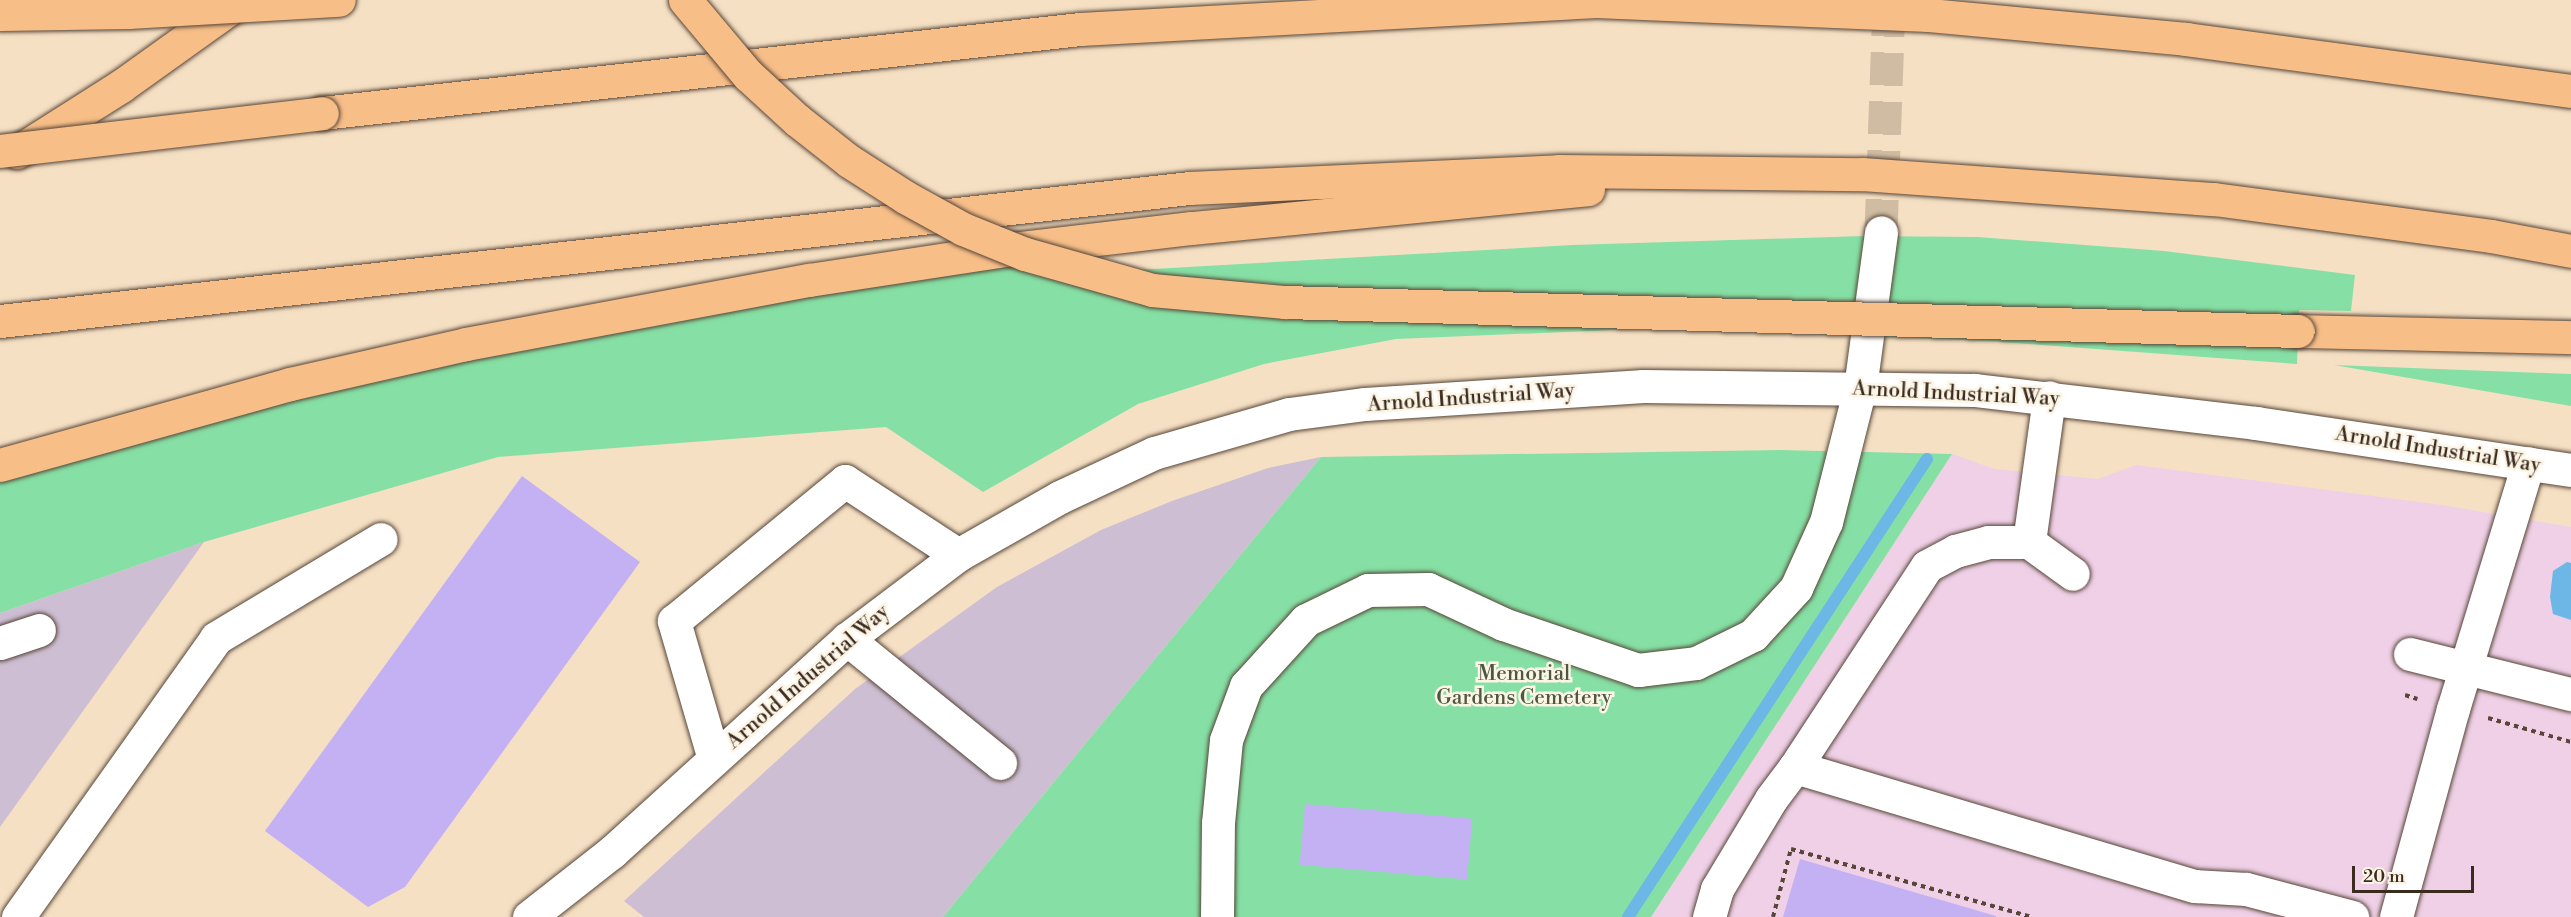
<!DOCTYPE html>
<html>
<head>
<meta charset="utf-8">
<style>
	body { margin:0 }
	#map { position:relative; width:2571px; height:917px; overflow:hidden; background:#f5e0c4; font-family:"Libre Bodoni",serif }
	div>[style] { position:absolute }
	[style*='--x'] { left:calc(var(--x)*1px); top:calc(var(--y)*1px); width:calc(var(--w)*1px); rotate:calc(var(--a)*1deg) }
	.built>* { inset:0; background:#efd0e7 }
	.industrial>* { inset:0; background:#cdbed3 }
	.green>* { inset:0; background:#86e0a5 }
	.water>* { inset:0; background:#6cb7e5 }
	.stream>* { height:12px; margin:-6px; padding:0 6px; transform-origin:6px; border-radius:6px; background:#6cb7e5 }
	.building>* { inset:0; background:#c3b1f3; transform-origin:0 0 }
	.minor-tunnel>* { height:33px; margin-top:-16.5px; transform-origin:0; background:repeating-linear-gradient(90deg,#d0bca3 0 33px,transparent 0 49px) }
	.path>* { height:4px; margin-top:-2px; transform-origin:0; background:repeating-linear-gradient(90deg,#574537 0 4.5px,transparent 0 9px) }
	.roads { filter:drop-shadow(0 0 2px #574537) drop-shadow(0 0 2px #574537) }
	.minor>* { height:33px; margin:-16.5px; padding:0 16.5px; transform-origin:16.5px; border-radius:16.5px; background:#fff }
	.highway>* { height:33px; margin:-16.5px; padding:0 16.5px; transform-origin:16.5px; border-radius:16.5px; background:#f7be88 }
	.bridges { filter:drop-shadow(0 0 2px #574537) drop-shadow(0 0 2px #574537) }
	.highway-bridge>* { height:33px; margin:-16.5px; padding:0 16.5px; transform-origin:16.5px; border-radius:16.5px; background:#f7be88 }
	span { translate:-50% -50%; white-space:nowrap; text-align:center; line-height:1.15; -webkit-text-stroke:5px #fcf5e5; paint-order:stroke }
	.street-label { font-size:21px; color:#3b2a1e }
	.park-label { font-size:21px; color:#4e5840 }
	.scale { position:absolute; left:2352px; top:866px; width:122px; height:27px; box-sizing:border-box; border:3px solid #3b2a1e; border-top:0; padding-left:8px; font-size:18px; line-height:21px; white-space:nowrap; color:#3b2a1e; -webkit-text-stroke:4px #fcf5e5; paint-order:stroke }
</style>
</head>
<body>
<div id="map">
	<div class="built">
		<div style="clip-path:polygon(1952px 454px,1995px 469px,2098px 479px,2136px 465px,2442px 505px,2571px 527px,2571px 917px,1651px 917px)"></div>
	</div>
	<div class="industrial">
		<div style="clip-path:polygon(1321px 457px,943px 917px,644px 917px,624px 901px,855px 689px,997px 587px,1101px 530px,1172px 501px,1268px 468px)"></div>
		<div style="clip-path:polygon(204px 542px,0 827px,0 613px)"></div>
	</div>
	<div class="green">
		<div style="clip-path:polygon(1863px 236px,1977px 237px,2164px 251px,2355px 275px,2351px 311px,2299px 310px,2297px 364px,1988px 341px,1661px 328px,1396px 339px,1264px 364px,1138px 404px,983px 492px,886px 427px,498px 457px,204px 542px,0 613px,0 465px,147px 422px,1004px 250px,1100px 272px,1572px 245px)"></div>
		<div style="clip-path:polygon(2334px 365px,2571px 374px,2571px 406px)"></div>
		<div style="clip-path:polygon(1780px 450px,1952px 454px,1651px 917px,943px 917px,1321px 457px)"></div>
	</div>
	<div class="water">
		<div style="clip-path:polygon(2567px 562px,2571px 563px,2571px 620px,2553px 614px,2550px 597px,2553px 571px)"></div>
	</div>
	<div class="stream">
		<div style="--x:1628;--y:917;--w:547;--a:-56.86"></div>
	</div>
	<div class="building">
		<div style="clip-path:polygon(522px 476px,640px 562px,405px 887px,368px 907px,265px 831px)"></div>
		<div style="left:1305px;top:804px;width:168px;height:61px;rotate:5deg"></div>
		<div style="clip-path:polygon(1800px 859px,1996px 916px,1996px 917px,1783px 917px)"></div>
	</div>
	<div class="minor-tunnel">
		<div style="--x:1881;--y:232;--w:232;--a:-88"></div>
	</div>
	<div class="path">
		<div style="--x:2405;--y:695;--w:13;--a:18"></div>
		<div style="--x:2488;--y:718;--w:86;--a:16.1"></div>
		<div style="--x:1773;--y:917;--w:70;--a:-75.2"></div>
		<div style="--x:1791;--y:849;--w:249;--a:15.8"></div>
	</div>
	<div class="roads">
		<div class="minor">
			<div style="--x:2029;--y:542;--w:54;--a:36"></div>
			<div style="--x:847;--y:639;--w:197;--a:39"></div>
			<div style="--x:0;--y:643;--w:41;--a:-18.4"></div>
			<div style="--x:2410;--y:654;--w:166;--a:14"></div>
			<div style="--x:714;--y:759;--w:144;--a:-106.2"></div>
			<div style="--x:674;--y:621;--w:221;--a:-39.3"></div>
			<div style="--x:845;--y:481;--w:135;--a:33.2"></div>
			<div style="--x:1795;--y:767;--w:240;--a:-56.7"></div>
			<div style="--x:1927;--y:566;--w:32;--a:-28"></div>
			<div style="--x:1955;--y:551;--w:34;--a:-15"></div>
			<div style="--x:1988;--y:542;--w:41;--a:0"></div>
			<div style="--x:2029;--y:542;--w:146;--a:-82.1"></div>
			<div style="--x:18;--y:917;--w:342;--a:-54.6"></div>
			<div style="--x:216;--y:638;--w:192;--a:-31"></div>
			<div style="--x:529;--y:917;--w:105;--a:-38.1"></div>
			<div style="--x:612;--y:852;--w:317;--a:-42.2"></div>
			<div style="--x:847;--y:639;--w:139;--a:-37.1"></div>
			<div style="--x:958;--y:555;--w:117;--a:-29.6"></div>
			<div style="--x:1060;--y:497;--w:104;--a:-25.1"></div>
			<div style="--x:1154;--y:453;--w:141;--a:-16.1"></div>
			<div style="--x:1289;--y:414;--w:77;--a:-7.5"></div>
			<div style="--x:1365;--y:404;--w:279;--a:-3.7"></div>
			<div style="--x:1643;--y:386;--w:332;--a:0.7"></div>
			<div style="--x:1975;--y:390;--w:283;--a:6.7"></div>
			<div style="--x:2256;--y:423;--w:318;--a:8.5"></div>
			<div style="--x:1217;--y:917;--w:94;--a:-89.4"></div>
			<div style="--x:1218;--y:823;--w:83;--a:-84.5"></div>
			<div style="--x:1226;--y:740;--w:58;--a:-69.7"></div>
			<div style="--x:1246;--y:686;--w:89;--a:-47.7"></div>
			<div style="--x:1306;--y:620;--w:69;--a:-25.8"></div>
			<div style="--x:1368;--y:590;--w:60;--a:-1"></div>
			<div style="--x:1428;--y:589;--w:83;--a:25"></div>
			<div style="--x:1503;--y:624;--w:143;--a:18.8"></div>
			<div style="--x:1638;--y:670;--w:58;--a:-6.9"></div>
			<div style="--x:1696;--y:663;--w:64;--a:-26.2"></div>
			<div style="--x:1753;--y:635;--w:64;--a:-47.5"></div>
			<div style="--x:1796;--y:588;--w:72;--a:-65.6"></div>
			<div style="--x:1826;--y:522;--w:138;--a:-75.8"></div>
			<div style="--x:1860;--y:388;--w:157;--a:-82.3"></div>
			<div style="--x:1709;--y:917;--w:29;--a:-74"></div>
			<div style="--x:1717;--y:889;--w:105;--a:-59"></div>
			<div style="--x:1771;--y:799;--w:40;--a:-53"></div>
			<div style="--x:1795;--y:767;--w:416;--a:16.6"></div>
			<div style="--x:2194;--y:886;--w:52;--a:3.3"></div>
			<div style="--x:2246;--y:889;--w:110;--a:14.8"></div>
			<div style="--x:2396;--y:917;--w:216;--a:-74.7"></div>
			<div style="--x:2453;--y:709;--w:257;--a:-73"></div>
		</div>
		<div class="highway">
			<div style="--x:322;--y:113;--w:763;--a:-6.32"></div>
			<div style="--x:1080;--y:29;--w:517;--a:-3.11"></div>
			<div style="--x:1596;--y:1;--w:333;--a:2.4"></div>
			<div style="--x:1929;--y:15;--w:258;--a:5.3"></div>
			<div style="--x:2186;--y:39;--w:388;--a:7.7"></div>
			<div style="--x:17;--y:152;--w:123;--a:-32.4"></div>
			<div style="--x:121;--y:86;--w:148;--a:-35.6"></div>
			<div style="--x:0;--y:321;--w:1196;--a:-6.38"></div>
			<div style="--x:1189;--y:188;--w:370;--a:-2.6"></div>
			<div style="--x:1559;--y:171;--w:303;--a:0.6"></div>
			<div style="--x:1862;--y:174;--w:353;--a:4.1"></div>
			<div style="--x:2214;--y:199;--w:279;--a:7.6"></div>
			<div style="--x:2491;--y:236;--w:81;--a:10.6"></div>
			<div style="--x:2298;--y:331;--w:273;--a:1.3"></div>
			<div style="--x:0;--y:465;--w:301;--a:-15.6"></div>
			<div style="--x:290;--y:384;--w:180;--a:-12.8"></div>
			<div style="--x:466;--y:344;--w:349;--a:-10.6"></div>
			<div style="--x:809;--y:280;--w:197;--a:-8.7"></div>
			<div style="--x:1004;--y:250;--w:189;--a:-6.7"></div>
			<div style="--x:1192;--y:228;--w:398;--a:-5.6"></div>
		</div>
	</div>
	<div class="bridges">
		<div class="highway-bridge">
			<div style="--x:685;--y:0;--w:98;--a:50"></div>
			<div style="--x:748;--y:75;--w:67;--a:42.6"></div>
			<div style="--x:797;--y:120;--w:66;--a:38.3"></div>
			<div style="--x:849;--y:161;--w:67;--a:32.7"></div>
			<div style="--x:905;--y:197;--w:66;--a:28.9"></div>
			<div style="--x:963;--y:229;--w:67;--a:22"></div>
			<div style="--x:1025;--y:254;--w:132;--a:15.8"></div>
			<div style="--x:1152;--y:290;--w:134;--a:5.2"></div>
			<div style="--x:1285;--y:302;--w:1013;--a:1.64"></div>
			<div style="--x:0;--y:14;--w:128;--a:-0.9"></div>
			<div style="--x:128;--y:12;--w:211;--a:-3.3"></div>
			<div style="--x:0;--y:151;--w:324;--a:-6.7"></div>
		</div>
	</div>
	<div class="street-label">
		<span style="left:1956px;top:394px;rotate:3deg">Arnold Industrial Way</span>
		<span style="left:1471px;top:398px;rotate:-4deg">Arnold Industrial Way</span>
		<span style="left:2438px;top:450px;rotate:9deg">Arnold Industrial Way</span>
		<span style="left:808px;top:677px;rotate:-41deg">Arnold Industrial Way</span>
	</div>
	<div class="park-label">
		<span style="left:1524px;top:686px">Memorial<br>Gardens Cemetery</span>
	</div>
	<div class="scale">20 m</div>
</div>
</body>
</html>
